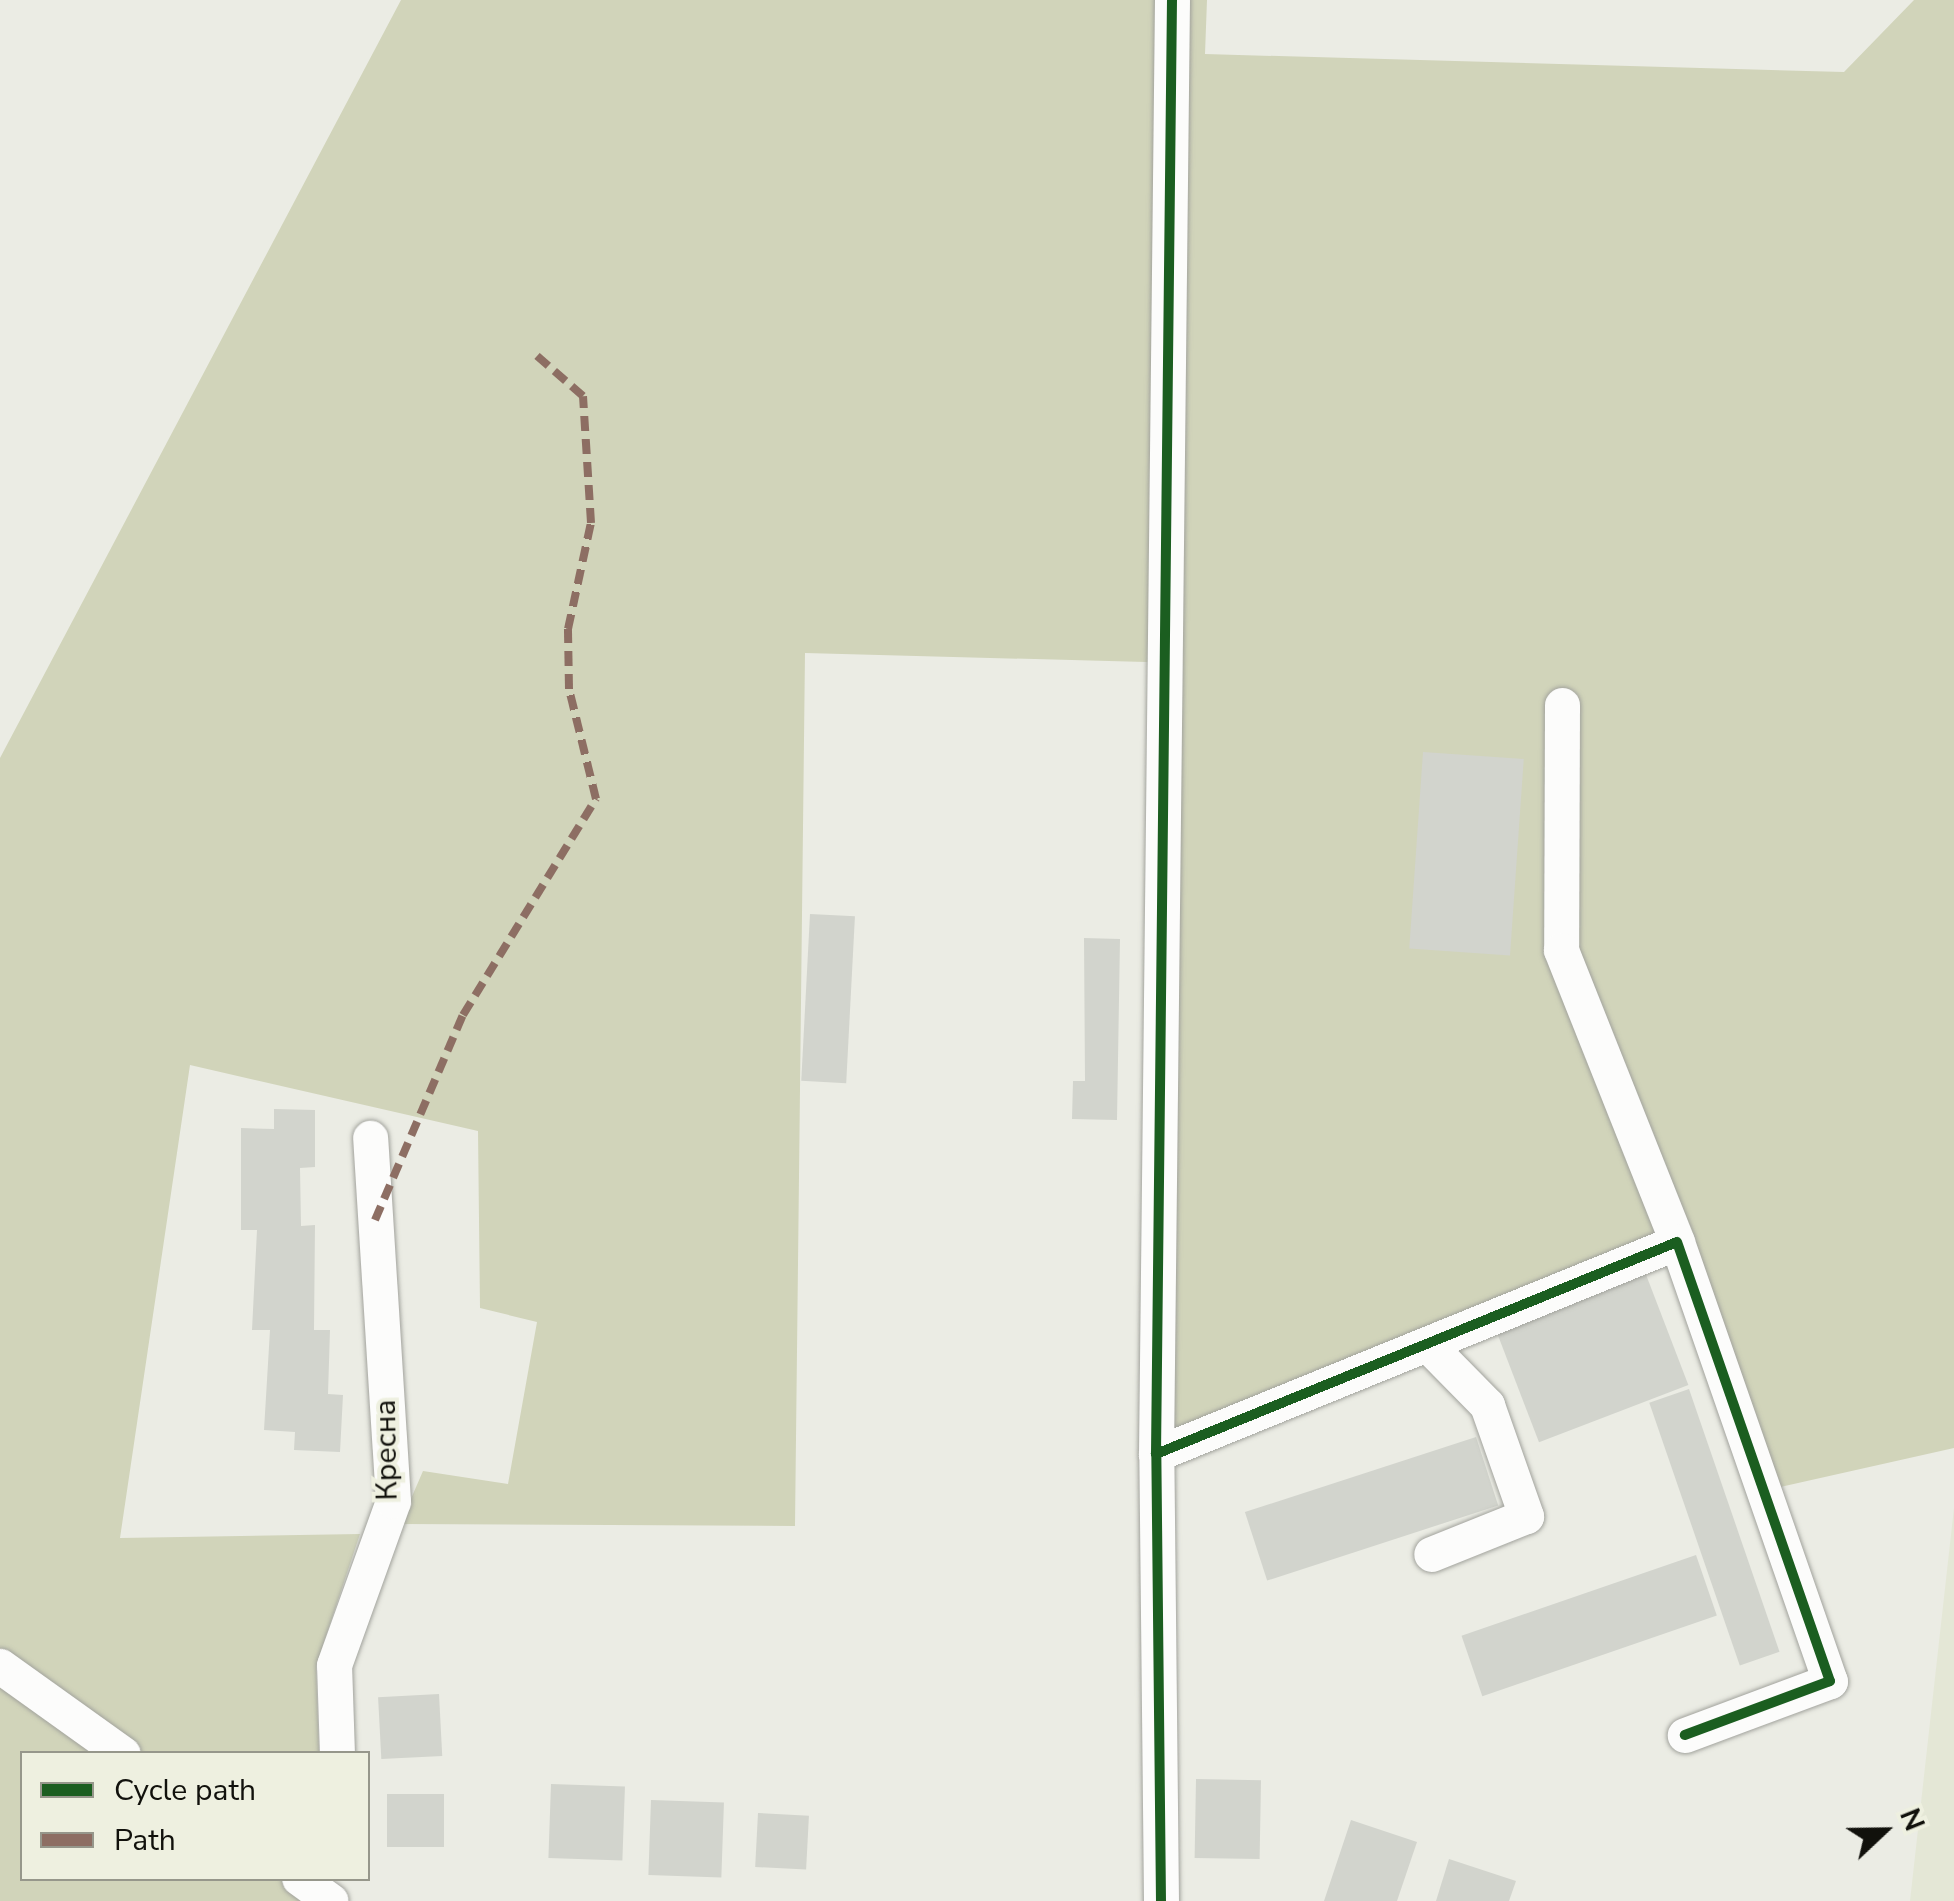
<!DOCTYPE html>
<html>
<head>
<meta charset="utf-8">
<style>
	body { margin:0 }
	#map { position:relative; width:1954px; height:1901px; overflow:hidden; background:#ebece4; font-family:"Nunito Sans",sans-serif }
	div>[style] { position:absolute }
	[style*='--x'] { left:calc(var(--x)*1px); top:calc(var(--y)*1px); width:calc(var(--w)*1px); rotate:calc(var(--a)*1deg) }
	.built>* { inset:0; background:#e4e7d6 }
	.green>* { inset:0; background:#d1d4ba }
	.building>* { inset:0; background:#d2d4cd; transform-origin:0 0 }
	.roads { filter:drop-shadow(0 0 2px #a2a39d) drop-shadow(0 0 2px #a2a39d) }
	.minor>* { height:35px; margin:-17.5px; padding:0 17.5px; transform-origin:17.5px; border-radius:17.5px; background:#fcfcfb }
	.quiet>* { height:8px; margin-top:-4px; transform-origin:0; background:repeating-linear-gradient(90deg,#8d6e63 0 15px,transparent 0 23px) }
	.cycleway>* { height:10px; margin:-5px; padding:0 5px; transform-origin:5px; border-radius:5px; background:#1b5e20 }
	span { translate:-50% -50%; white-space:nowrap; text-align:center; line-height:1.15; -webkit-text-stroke:8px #eef0e0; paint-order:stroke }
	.street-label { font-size:30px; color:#11110c }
	.legend { position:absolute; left:20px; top:1751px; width:350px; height:130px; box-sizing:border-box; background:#eef0e0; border:2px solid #96978b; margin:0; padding:12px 18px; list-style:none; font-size:30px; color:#11110c }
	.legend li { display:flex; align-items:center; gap:20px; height:50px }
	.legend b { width:50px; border:2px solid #96978b }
	.north { position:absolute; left:1834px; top:1781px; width:100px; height:100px; -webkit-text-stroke:8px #eef0e0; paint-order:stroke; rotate:68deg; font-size:28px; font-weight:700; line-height:40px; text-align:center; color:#11110c }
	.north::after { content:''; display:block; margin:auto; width:35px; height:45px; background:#11110c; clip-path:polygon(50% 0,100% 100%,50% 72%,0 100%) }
</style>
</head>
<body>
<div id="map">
	<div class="built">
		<div style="clip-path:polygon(1954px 1508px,1954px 1901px,1910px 1901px)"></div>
	</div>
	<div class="green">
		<div style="clip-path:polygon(401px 0,1207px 0,1205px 54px,1844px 72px,1914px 0,1954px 0,1954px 1448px,1771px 1489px,1681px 1232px,1170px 1435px,1183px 663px,805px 653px,795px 1526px,400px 1524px,423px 1471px,508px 1484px,537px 1322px,480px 1308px,478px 1131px,190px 1065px,120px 1538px,360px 1534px,316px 1666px,319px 1753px,22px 1754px,22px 1878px,322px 1879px,323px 1901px,0 1901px,0 758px)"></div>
	</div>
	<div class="building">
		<div style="left:1423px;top:752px;width:101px;height:197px;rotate:4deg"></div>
		<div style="left:810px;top:914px;width:45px;height:167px;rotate:3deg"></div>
		<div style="clip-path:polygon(1084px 938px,1120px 939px,1117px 1120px,1072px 1119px,1073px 1081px,1085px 1081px)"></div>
		<div style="clip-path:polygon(274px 1109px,315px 1110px,315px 1167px,300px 1168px,301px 1226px,315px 1225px,314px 1330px,330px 1330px,328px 1394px,343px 1395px,340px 1452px,294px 1450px,295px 1432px,264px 1430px,270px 1330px,252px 1330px,257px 1230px,241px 1230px,241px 1128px,274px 1129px)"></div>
		<div style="left:1645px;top:1272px;width:121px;height:160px;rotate:69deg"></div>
		<div style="left:1689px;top:1389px;width:278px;height:42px;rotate:71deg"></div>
		<div style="left:1476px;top:1437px;width:72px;height:243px;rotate:72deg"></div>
		<div style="left:1696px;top:1555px;width:64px;height:248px;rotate:71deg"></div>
		<div style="left:439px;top:1694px;width:62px;height:61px;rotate:87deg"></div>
		<div style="left:1196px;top:1779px;width:65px;height:79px;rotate:1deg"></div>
		<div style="left:551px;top:1784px;width:74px;height:74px;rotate:2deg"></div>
		<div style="left:444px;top:1794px;width:53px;height:57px;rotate:90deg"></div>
		<div style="left:651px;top:1800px;width:73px;height:75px;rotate:2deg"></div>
		<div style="left:758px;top:1813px;width:51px;height:54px;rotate:3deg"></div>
		<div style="clip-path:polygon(1351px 1820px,1417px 1842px,1397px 1901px,1324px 1901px)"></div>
		<div style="clip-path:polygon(1449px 1859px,1516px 1881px,1509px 1901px,1436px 1901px)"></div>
	</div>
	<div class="roads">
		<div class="minor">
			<div style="--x:1562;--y:705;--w:245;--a:90.2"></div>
			<div style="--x:1561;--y:950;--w:314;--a:68.3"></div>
			<div style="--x:1427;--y:1344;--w:86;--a:45.5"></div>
			<div style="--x:1487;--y:1405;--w:118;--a:70.6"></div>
			<div style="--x:1526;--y:1516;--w:102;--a:158.2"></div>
			<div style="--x:1156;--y:1454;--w:562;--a:-22.14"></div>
			<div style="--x:1677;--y:1242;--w:465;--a:70.8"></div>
			<div style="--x:1830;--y:1681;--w:155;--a:159.6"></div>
			<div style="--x:0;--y:1666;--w:151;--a:35.6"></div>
			<div style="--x:337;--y:1754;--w:89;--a:-91.9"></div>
			<div style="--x:334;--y:1665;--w:174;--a:-70.2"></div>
			<div style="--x:393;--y:1501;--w:364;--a:-93.6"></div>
			<div style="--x:299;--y:1878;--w:39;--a:36"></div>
			<div style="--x:1161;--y:1901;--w:447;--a:-90.6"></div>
			<div style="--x:1156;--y:1454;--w:1454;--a:-89.37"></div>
		</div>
	</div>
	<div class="quiet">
		<div style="--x:375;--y:1220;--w:223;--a:-66.8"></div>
		<div style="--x:463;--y:1015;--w:254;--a:-58.4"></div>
		<div style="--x:596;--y:799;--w:113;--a:-103.8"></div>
		<div style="--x:569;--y:689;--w:60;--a:-91"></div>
		<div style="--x:568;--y:629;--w:108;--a:-77.8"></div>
		<div style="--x:591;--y:523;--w:127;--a:-93.6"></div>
		<div style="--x:583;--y:396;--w:62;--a:-138.9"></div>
	</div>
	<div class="cycleway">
		<div style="--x:1156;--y:1454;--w:562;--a:-22.14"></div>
		<div style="--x:1677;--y:1242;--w:465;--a:70.8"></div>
		<div style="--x:1830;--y:1681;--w:155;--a:159.6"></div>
		<div style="--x:1161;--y:1901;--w:447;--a:-90.6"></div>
		<div style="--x:1156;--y:1454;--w:1454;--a:-89.37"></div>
	</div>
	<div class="street-label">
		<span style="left:387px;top:1450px;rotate:-91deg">Кресна</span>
	</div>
	<ul class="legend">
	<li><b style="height:12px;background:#1b5e20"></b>Cycle path</li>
	<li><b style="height:12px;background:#8d6e63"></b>Path</li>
	</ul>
	<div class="north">N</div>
</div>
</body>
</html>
